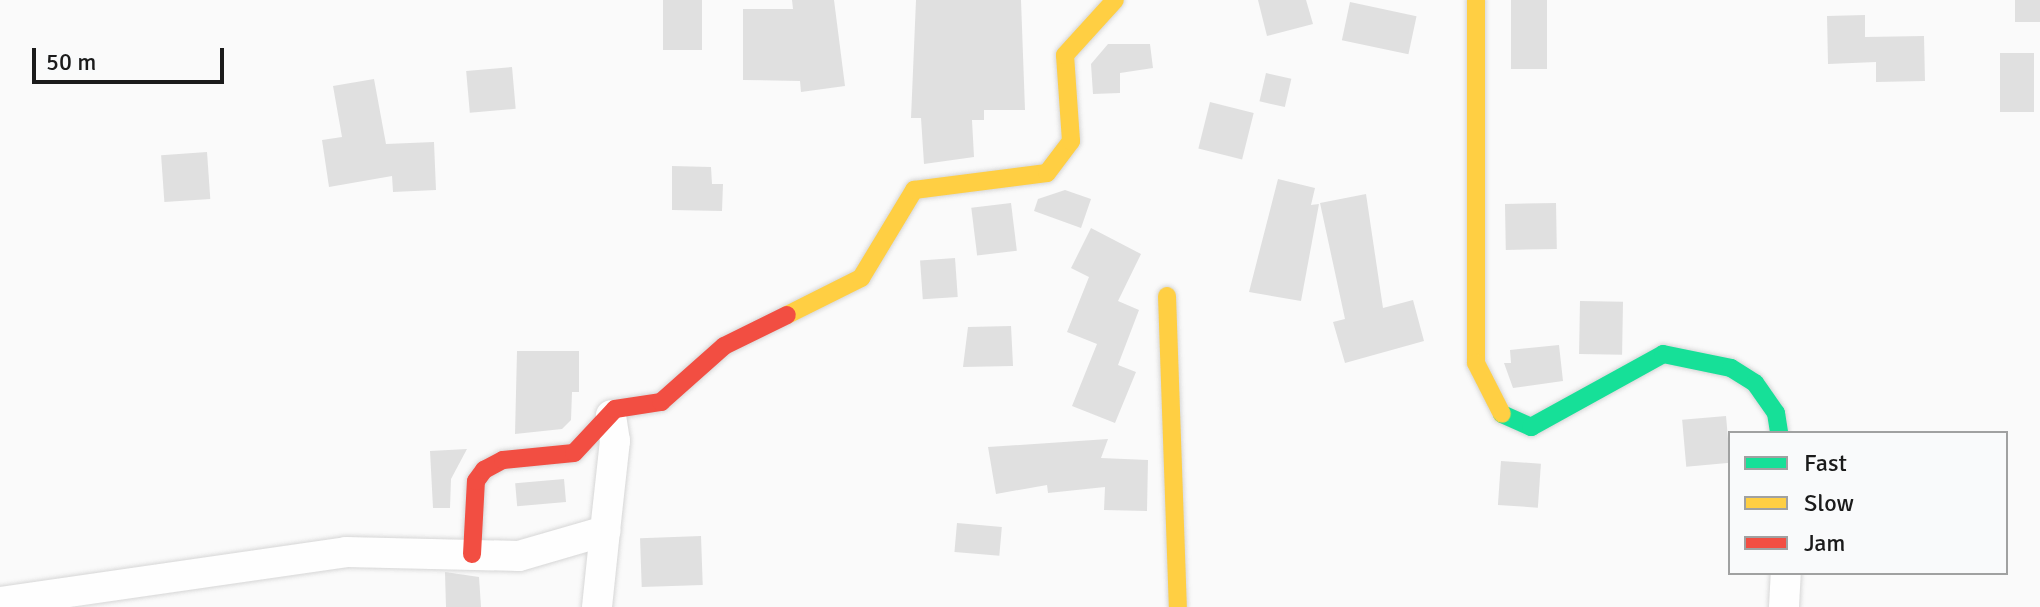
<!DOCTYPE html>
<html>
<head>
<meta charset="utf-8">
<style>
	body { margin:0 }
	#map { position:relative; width:2040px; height:607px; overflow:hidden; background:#fafafa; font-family:Signika,sans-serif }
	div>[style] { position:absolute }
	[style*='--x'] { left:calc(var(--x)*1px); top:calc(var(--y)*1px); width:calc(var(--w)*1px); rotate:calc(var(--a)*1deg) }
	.building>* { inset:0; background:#e0e0e0; transform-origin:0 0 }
	.roads { filter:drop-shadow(0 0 2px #d6d6d6) drop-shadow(0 0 2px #d6d6d6) }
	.street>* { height:30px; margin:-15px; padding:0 15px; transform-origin:15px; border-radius:15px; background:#fefefe }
	.fast>* { height:18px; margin:-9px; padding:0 9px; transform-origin:9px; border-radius:9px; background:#16e098 }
	.slow>* { height:18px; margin:-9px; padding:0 9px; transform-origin:9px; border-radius:9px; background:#ffcf43 }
	.jam>* { height:18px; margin:-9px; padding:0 9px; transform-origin:9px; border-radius:9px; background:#f24e42 }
	span { translate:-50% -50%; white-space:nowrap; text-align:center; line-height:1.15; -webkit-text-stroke:6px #f9fafb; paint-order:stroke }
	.legend { position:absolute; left:1728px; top:431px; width:280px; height:144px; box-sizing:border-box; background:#f9fafb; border:2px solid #a0a1a1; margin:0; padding:10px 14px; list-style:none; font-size:24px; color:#1b1b1b }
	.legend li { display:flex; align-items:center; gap:16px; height:40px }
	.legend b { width:40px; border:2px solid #a0a1a1 }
	.scale { position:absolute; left:32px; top:48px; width:192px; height:36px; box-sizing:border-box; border:4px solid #1b1b1b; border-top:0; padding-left:10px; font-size:24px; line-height:28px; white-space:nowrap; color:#1b1b1b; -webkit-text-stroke:6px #f9fafb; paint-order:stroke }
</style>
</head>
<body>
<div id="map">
	<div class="building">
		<div style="left:663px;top:0;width:39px;height:50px"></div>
		<div style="clip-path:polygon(792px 0,834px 0,845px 86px,801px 92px,800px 81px,743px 80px,743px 9px,793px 9px)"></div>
		<div style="clip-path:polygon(916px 0,1021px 0,1025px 110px,984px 110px,984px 120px,972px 120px,974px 157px,924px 164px,921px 118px,911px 118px)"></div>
		<div style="clip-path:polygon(1258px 0,1306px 0,1313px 24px,1267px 36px)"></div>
		<div style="left:1511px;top:0;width:36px;height:69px"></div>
		<div style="left:2015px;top:0;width:25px;height:22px"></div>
		<div style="left:1350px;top:2px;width:68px;height:39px;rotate:12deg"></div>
		<div style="clip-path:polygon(1865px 15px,1865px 37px,1924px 36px,1925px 81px,1876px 82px,1876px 62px,1828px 64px,1827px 16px)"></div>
		<div style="clip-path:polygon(1108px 44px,1150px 44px,1153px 68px,1120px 73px,1120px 93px,1093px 94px,1091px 64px)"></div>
		<div style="left:2000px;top:53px;width:34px;height:59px"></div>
		<div style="left:512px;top:67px;width:42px;height:46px;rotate:85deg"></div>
		<div style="left:1266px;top:73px;width:26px;height:29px;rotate:13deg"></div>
		<div style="clip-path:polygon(374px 79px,386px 144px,434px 142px,436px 190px,393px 192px,392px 176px,329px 187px,322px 140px,342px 137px,333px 86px)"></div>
		<div style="left:1210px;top:102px;width:45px;height:48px;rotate:14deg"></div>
		<div style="left:207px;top:152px;width:47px;height:46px;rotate:86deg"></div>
		<div style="clip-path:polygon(672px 166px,711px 167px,712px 184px,723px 184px,722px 211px,672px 210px)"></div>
		<div style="clip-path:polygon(1278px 179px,1315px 188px,1311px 205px,1319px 204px,1301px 301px,1249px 292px)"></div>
		<div style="clip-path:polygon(1065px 190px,1091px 199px,1081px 228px,1034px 211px,1038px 199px)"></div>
		<div style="clip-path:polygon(1366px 194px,1383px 308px,1413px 300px,1424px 341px,1345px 363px,1333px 322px,1345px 319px,1320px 203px)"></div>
		<div style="left:1011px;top:203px;width:48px;height:40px;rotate:83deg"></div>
		<div style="left:1556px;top:203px;width:46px;height:51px;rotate:89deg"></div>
		<div style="clip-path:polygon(1091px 228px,1141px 254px,1118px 301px,1139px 310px,1118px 365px,1136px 372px,1115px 423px,1072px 406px,1097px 344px,1067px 332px,1089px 277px,1071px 268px)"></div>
		<div style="left:955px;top:258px;width:39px;height:35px;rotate:86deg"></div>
		<div style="left:1580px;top:301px;width:43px;height:53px;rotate:1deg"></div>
		<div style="clip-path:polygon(1011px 326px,1013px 366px,963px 367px,968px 327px)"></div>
		<div style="clip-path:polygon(1559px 345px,1563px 381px,1513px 388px,1504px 363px,1511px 363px,1510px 350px)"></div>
		<div style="clip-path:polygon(517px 351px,579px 351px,579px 392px,572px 392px,571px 420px,562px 429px,515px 434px)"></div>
		<div style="left:1726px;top:416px;width:47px;height:44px;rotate:85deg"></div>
		<div style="clip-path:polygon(1108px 439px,1101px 458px,1148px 460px,1147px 511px,1104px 510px,1105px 487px,1048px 493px,1047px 485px,996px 494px,988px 447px)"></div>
		<div style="clip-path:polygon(467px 449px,451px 479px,450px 508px,433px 508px,430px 451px)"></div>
		<div style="left:1501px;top:461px;width:40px;height:44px;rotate:4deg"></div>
		<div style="left:564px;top:479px;width:23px;height:49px;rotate:85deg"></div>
		<div style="left:957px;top:523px;width:45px;height:29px;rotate:5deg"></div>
		<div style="left:701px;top:536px;width:49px;height:61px;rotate:88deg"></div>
		<div style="clip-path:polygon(445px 572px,479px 577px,481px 607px,446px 607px)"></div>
	</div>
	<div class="roads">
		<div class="street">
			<div style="--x:0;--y:602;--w:350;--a:-8.2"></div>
			<div style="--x:346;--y:552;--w:173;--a:1.3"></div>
			<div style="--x:519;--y:556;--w:90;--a:-16.2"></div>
			<div style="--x:605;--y:531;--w:91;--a:-83.7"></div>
			<div style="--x:615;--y:441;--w:26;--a:-99"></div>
			<div style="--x:597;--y:607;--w:76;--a:-84"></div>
			<div style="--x:1784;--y:607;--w:34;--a:-87"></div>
		</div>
		<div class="fast">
			<div style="--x:1502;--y:414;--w:32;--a:24"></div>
			<div style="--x:1531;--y:427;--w:151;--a:-28.9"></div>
			<div style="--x:1663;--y:354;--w:69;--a:11.6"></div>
			<div style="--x:1731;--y:368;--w:28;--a:32"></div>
			<div style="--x:1755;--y:383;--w:37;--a:55"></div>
			<div style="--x:1776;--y:413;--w:20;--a:81"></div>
		</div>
		<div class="slow">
			<div style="--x:1476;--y:0;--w:363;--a:90"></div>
			<div style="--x:1476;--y:363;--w:57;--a:63"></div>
			<div style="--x:1167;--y:296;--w:311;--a:88"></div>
			<div style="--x:787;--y:315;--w:83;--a:-26.6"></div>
			<div style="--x:861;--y:278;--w:103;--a:-58.9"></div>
			<div style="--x:914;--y:190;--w:134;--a:-7.3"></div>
			<div style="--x:1047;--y:173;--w:40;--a:-53"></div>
			<div style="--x:1071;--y:141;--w:86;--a:-94"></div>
			<div style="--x:1065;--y:55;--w:74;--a:-47.7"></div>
		</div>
		<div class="jam">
			<div style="--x:472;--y:554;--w:73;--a:-86.9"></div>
			<div style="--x:476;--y:481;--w:14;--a:-54"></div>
			<div style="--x:484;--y:470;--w:21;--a:-28"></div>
			<div style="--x:503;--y:460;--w:71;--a:-5.6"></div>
			<div style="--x:574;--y:453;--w:60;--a:-47"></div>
			<div style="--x:615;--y:409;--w:47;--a:-8.7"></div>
			<div style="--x:661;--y:402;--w:84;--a:-41.6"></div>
			<div style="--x:724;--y:346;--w:70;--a:-26.2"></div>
		</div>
	</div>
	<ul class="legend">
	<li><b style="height:10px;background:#16e098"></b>Fast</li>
	<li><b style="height:10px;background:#ffcf43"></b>Slow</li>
	<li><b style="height:10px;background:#f24e42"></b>Jam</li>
	</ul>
	<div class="scale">50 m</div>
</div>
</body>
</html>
